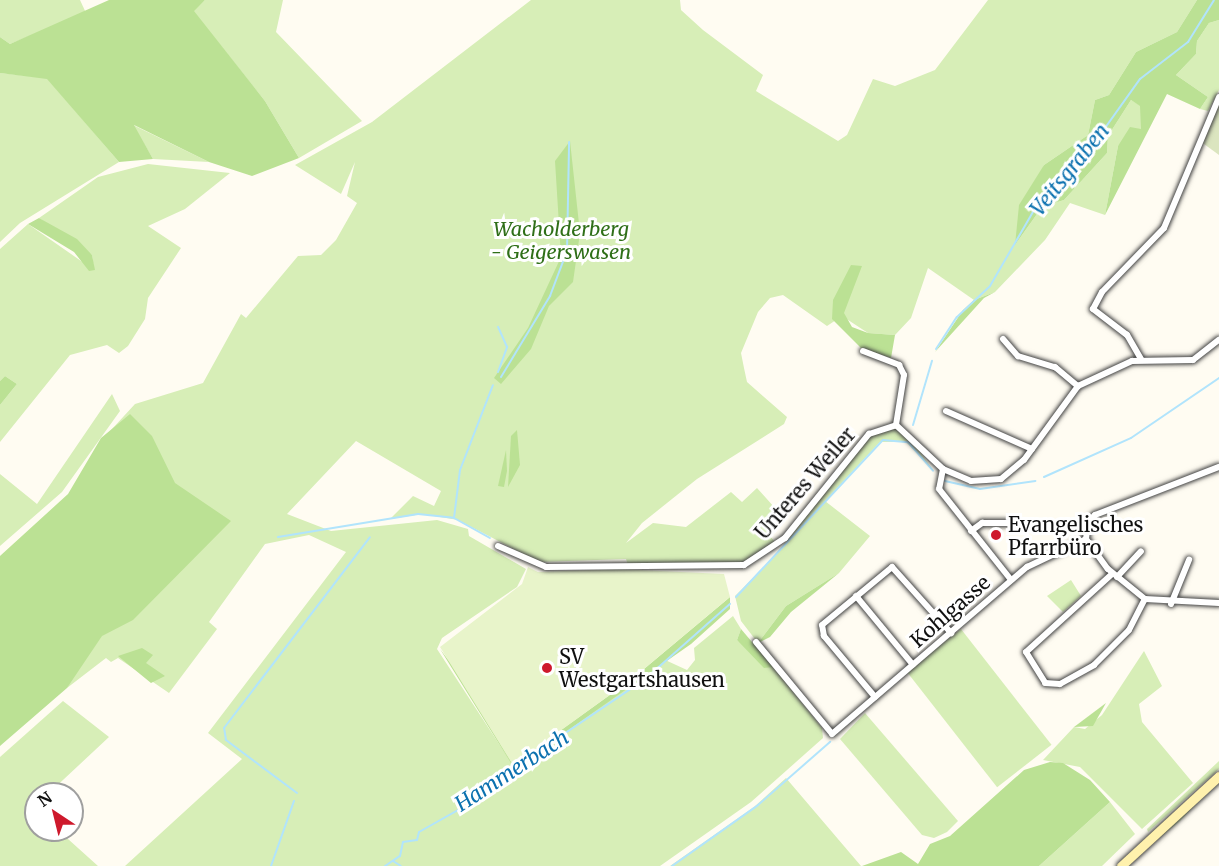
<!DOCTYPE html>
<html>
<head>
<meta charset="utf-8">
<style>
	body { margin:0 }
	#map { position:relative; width:1219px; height:866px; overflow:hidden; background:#fffcf2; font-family:Merriweather,serif }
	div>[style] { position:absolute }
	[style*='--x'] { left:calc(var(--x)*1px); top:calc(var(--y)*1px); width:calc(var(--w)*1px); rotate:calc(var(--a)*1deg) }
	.green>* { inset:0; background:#d7eeb7; transform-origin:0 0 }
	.forest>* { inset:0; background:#bbe194 }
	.cemetery>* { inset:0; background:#dbe5bf }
	.pitch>* { inset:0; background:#e8f4ca }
	.stream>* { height:2px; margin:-1px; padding:0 1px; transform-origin:1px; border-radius:1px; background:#b1e4fc }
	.roads { filter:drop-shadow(0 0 2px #434343) drop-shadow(0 0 2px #434343) }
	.minor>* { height:6px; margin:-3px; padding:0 3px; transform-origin:3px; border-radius:3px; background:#fff }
	.secondary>* { height:9px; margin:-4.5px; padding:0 4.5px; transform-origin:4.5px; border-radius:4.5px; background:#fff1ad }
	.dots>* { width:16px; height:16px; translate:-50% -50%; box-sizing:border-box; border:3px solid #fff; border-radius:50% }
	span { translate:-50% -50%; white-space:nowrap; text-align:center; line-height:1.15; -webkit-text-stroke:6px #fff; paint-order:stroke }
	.park-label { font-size:20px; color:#2f6f18; font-style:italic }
	.street-label { font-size:20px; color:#101010 }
	.poi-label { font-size:20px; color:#101010 }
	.left { translate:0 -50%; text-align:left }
	.water-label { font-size:21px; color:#0b71af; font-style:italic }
	.north { position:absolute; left:24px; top:782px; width:60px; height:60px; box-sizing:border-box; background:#fff; border:2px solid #9f9f9f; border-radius:50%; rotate:325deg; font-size:16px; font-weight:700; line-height:24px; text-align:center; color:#101010 }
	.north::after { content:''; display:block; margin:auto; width:21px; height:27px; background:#ce192c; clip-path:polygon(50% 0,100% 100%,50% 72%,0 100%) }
</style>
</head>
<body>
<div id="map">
	<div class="green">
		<div style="clip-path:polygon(0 0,80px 0,86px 13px,10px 44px,0 37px)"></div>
		<div style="clip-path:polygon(205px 0,283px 0,276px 32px,362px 121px,299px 158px,265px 101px,193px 11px)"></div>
		<div style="clip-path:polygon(531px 0,680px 0,681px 10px,703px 30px,763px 75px,756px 91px,838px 141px,847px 135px,873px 79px,895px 86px,935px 70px,988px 0,1197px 0,1177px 32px,1136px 52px,1109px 95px,1095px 100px,1088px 135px,1044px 165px,1015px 245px,1042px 207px,1064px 200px,1107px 153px,1108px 136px,1131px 100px,1141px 106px,1141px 130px,1118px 146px,1105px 215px,1070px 203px,1045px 240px,995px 292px,974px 300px,928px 268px,911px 318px,895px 335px,868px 333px,842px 316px,827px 326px,783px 295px,770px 298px,758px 312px,741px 353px,744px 368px,747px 382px,787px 417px,784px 424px,697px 479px,642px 523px,626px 543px,653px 523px,686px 527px,731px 492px,742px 502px,757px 488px,783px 517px,770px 536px,776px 543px,752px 558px,737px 564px,628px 565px,626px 559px,539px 562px,458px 520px,422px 514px,390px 519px,413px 496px,434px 506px,441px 491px,356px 441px,287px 514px,331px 531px,437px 520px,468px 529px,469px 536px,526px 569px,517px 587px,442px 638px,437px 649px,514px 767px,663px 659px,687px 670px,695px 660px,694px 648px,733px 616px,741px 629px,737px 640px,773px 667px,822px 728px,823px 738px,751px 802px,660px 866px,125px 866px,242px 759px,208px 733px,346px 552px,309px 535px,265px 544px,209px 622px,217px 629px,169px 693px,118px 658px,111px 662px,106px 658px,67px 688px,78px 666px,101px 441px,135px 404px,203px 383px,241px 314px,246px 318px,298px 256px,321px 255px,336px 240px,357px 203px,347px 196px,355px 162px,341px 194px,295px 165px,372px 122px)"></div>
		<div style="clip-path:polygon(1219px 20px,1219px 90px,1208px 111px,1200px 109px,1208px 97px,1176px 75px,1196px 54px,1197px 41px,1209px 23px)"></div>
		<div style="clip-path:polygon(0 73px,47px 78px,119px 162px,20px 223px,0 242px)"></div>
		<div style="clip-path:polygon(133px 125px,209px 162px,153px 159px)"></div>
		<div style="clip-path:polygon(148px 164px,230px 173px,185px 209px,148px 226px,181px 248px,148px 298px,145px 319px,128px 346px,119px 353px,107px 345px,70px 355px,0 442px,0 405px,17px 384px,5px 376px,0 381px,0 249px,28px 224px,94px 270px,92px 255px,39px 218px,98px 177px)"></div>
		<div style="clip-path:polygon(112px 394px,120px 411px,62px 492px,0 546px,0 474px,37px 504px)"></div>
		<div style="clip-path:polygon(892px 427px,905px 431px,933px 470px,906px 442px,880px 442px,825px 501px,870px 536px,839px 573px,786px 606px,758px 643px,741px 621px,735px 596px,772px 559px,871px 435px)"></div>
		<div style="clip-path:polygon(1071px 580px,1081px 596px,1063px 612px,1047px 596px)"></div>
		<div style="left:961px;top:629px;width:147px;height:69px;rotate:52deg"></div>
		<div style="clip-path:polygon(1144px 651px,1162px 686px,1139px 704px,1142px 722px,1193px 783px,1142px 829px,1080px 767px,1043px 760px,1074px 727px,1085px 729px,1102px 715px)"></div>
		<div style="clip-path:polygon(63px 701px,109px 737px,48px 794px,36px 794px,36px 830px,58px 830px,98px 866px,0 866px,0 757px)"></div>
		<div style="clip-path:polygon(865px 713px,958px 821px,947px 832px,934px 838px,922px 835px,840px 739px)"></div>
		<div style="clip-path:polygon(1219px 761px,1219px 769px,1148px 832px,1147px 829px)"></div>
		<div style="clip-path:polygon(786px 778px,861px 866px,670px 866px,754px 807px)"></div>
		<div style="clip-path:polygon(1219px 780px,1180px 821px,1125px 866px)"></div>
		<div style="clip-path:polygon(1110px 802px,1135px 834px,1102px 866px,1039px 866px)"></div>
	</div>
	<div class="forest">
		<div style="clip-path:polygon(109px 0,205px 0,194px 11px,265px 101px,299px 158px,252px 176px,209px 162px,134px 125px,153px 159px,119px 162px,47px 79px,0 73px,0 37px,10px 44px)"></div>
		<div style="clip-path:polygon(1197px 0,1219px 0,1219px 20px,1209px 23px,1197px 41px,1196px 54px,1176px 75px,1208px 97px,1200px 109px,1167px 94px,1105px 215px,1118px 146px,1130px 127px,1141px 129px,1140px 106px,1131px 100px,1108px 136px,1107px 153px,1064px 200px,1042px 207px,1015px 245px,1019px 205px,1044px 165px,1088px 135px,1095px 100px,1109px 95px,1136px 52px,1177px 32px)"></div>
		<div style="clip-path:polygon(570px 141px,580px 233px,573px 282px,549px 306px,531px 349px,501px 384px,494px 378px,528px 328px,561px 257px,555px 161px)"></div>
		<div style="clip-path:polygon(39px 218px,77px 239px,92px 255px,95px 270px,89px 271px,74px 252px,28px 224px)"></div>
		<div style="clip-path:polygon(851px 265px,862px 266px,844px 313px,852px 327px,868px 333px,895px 335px,891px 358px,861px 348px,832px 319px,833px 300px)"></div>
		<div style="clip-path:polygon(995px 292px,984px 298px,935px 352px,963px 310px,974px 300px)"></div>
		<div style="clip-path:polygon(5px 376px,17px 384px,0 405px,0 381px)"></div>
		<div style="clip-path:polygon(130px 414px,152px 436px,175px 483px,231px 521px,133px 620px,102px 636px,67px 688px,0 746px,0 556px,68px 494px,101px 438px)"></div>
		<div style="clip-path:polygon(517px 430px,520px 465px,508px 487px,511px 436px)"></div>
		<div style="clip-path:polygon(506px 450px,507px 471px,504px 487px,498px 486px)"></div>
		<div style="clip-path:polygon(839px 573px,791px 612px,770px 637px,758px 643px,786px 606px)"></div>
		<div style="clip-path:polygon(730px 597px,730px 609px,691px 644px,514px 768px,440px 649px,522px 758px,632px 679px)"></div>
		<div style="clip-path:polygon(741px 629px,773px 667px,764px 668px,737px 640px)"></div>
		<div style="clip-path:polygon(142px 648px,153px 655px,146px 663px,165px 676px,151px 683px,118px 656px)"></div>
		<div style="clip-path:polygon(1106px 703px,1093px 726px,1074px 727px)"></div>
		<div style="clip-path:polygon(1050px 762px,1063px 763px,1090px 780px,1110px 802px,1039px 866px,862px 866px,901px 852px,918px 864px,930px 844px,950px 836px,1024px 770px)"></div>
	</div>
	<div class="cemetery">
		<div style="clip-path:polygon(1219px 103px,1219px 155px,1200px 141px)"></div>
	</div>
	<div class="pitch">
		<div style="clip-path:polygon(528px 567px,538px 572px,617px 569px,724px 574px,730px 597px,632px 679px,513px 765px,440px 647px,522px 584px)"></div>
	</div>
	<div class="stream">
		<div style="--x:936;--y:349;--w:38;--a:-57"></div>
		<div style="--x:957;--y:317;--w:45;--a:-43.2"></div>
		<div style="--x:990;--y:286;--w:102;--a:-59.9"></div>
		<div style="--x:1041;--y:198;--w:44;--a:-39.5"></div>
		<div style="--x:1075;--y:170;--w:112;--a:-54.5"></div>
		<div style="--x:1140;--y:79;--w:61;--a:-37.6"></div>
		<div style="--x:1188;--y:42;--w:49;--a:-58.2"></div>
		<div style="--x:498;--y:372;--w:27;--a:-70"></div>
		<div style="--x:507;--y:347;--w:22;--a:-114"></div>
		<div style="--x:501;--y:377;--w:95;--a:-58.8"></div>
		<div style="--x:550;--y:296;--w:48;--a:-69.3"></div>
		<div style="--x:567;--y:251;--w:109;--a:-88.9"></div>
		<div style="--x:913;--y:425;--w:67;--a:-73.5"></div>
		<div style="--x:1044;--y:477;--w:95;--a:-24.1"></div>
		<div style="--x:1131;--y:438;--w:107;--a:-34.3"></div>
		<div style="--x:945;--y:481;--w:36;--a:13"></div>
		<div style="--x:980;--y:489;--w:56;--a:-8.3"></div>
		<div style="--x:454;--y:518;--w:48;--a:-82.9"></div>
		<div style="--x:460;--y:470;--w:91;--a:-68.8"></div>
		<div style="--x:278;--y:537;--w:142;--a:-9.3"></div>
		<div style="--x:418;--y:514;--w:36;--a:6"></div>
		<div style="--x:454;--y:518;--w:41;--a:29.1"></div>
		<div style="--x:736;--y:597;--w:215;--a:-46.9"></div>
		<div style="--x:883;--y:440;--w:25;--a:5"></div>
		<div style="--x:908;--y:442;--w:38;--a:49"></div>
		<div style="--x:297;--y:793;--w:89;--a:-143.3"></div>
		<div style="--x:226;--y:740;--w:12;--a:-99"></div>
		<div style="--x:224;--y:728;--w:240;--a:-52.6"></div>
		<div style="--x:393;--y:861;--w:9;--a:32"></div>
		<div style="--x:271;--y:866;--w:69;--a:-70.5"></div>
		<div style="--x:385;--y:866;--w:18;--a:-34"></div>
		<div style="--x:400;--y:856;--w:14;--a:-78"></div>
		<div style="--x:403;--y:842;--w:14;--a:-8"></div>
		<div style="--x:417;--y:840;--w:8;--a:-76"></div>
		<div style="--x:419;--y:832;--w:63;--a:-29.4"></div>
		<div style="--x:474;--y:801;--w:12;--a:-70"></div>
		<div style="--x:478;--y:790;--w:27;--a:-20"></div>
		<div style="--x:503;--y:781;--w:11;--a:-68"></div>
		<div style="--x:507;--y:771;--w:43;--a:-26"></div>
		<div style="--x:546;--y:752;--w:12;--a:-59"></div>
		<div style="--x:552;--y:742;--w:111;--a:-34"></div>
		<div style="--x:644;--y:680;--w:115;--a:-41.5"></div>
		<div style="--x:672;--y:866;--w:105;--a:-35.3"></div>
		<div style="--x:758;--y:805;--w:96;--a:-41.2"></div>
	</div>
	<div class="roads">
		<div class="minor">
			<div style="--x:1003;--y:339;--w:23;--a:49"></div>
			<div style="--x:1018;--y:356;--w:39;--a:17"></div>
			<div style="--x:1055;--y:367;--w:30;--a:40"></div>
			<div style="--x:863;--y:351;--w:39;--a:21"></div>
			<div style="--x:899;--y:365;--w:11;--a:63"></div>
			<div style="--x:904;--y:375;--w:51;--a:99.1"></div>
			<div style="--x:1141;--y:359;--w:28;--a:-120"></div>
			<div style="--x:1127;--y:335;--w:43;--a:-142.6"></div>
			<div style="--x:1093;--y:309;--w:19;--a:-62"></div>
			<div style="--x:1102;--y:292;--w:89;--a:-45.9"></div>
			<div style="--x:1164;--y:228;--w:142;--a:-67.2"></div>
			<div style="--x:946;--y:411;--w:94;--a:23.8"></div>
			<div style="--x:943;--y:469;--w:30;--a:23"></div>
			<div style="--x:971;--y:481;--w:30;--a:-4"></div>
			<div style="--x:1001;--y:479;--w:30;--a:-40"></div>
			<div style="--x:1024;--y:460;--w:92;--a:-53.9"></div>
			<div style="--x:1078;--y:386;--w:60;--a:-24.8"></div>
			<div style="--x:1132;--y:361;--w:61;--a:-0.9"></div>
			<div style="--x:1193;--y:360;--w:33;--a:-38"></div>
			<div style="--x:971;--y:531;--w:14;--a:-36"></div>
			<div style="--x:982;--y:523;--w:27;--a:0"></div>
			<div style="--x:1086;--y:539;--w:37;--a:54"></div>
			<div style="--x:1108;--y:569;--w:48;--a:39"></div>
			<div style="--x:1145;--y:599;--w:74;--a:3.1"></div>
			<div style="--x:498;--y:546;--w:52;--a:23.6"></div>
			<div style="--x:546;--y:567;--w:198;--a:-0.6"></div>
			<div style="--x:744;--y:565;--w:49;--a:-33.4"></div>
			<div style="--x:785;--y:538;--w:134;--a:-51.1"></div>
			<div style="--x:869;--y:434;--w:28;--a:-18"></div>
			<div style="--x:896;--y:425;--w:64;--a:43.1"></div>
			<div style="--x:943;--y:469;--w:20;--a:101"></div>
			<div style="--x:939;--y:489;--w:116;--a:51.6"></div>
			<div style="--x:1112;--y:574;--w:116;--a:137.8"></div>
			<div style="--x:1026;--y:652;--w:36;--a:58"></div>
			<div style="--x:1045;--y:683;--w:15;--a:4"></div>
			<div style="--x:1060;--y:684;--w:39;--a:-29"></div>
			<div style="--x:1094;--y:665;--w:49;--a:-45"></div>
			<div style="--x:1129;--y:630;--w:35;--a:-63"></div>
			<div style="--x:1117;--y:577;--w:35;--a:-47"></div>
			<div style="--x:856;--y:596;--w:89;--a:50.4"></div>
			<div style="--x:1171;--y:604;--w:48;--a:-67.8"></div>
			<div style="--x:756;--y:642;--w:119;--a:50.4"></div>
			<div style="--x:832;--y:734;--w:257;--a:-40.6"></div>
			<div style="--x:1027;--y:567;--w:65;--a:-25.4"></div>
			<div style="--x:1086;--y:539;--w:17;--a:-83"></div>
			<div style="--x:1088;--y:522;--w:10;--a:-45"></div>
			<div style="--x:1095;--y:515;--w:133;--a:-21.2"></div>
			<div style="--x:875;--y:697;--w:80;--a:-129.9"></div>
			<div style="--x:824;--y:636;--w:11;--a:-100"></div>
			<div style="--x:822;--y:625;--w:91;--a:-39.6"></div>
			<div style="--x:892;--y:567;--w:89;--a:48.2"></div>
		</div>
		<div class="secondary">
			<div style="--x:1121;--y:866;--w:133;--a:-42.6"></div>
		</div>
	</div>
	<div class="dots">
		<div style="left:996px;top:535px;background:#ce192c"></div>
		<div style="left:547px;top:668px;background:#ce192c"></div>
	</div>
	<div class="park-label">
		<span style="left:561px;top:240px">Wacholderberg<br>- Geigerswasen</span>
	</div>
	<div class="street-label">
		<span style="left:805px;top:483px;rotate:-49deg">Unteres Weiler</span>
		<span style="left:950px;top:611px;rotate:-41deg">Kohlgasse</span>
	</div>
	<div class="poi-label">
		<span class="left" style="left:1008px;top:536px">Evangelisches<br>Pfarrbüro</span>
		<span class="left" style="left:559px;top:668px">SV<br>Westgartshausen</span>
	</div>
	<div class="water-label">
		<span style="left:1070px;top:170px;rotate:-51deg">Veitsgraben</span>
		<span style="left:512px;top:771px;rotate:-33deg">Hammerbach</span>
	</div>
	<div class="north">N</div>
</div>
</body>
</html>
